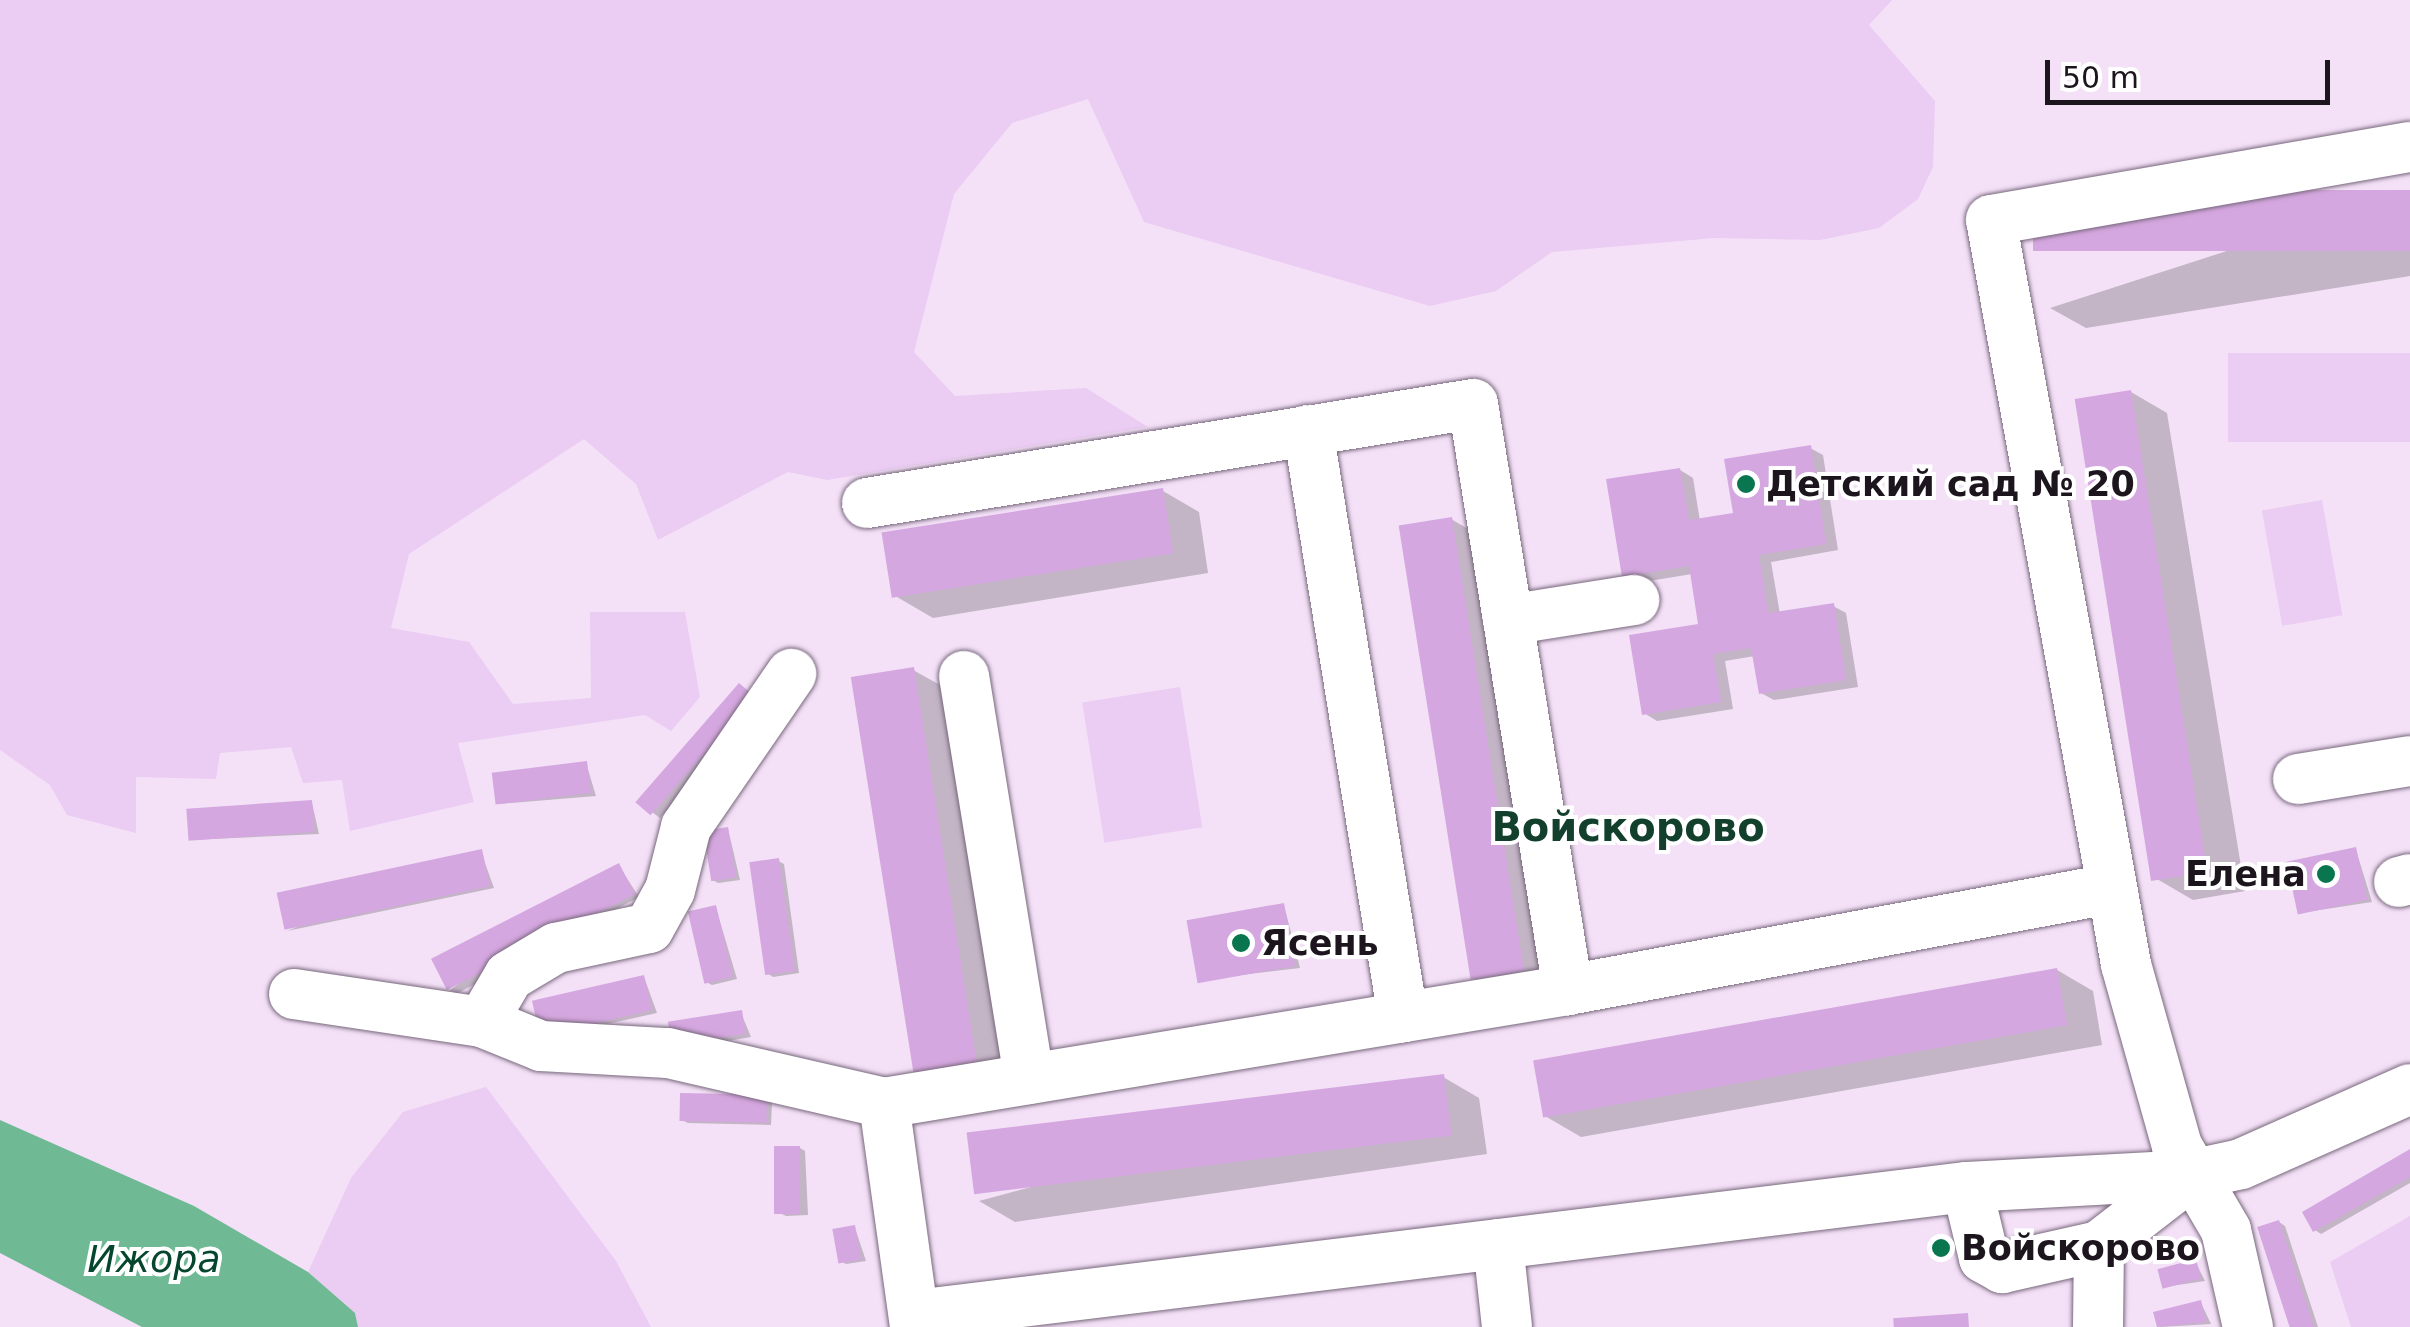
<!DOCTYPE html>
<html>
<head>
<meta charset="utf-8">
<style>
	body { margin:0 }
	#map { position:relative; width:2410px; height:1327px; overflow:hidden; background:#f4e1f8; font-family:"DejaVu Sans",sans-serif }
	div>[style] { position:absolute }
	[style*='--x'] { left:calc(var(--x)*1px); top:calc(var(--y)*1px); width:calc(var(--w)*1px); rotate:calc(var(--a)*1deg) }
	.green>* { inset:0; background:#ebccf3; transform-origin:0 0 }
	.water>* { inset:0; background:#6fb994 }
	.shadow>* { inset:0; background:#0003 }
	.building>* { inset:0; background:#d5a7e0; transform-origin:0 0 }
	.roads { filter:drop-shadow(0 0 2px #78687c) drop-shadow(0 0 2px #78687c) }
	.minor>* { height:50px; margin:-25px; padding:0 25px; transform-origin:25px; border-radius:25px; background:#fff }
	.dots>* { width:28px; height:28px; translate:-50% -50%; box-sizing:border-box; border:5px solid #fff; border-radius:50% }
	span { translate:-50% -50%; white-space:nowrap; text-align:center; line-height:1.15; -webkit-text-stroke:8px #fff; paint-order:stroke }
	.poi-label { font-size:35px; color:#1c151d; font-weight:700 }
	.left { translate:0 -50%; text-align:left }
	.right { translate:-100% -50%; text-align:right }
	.water-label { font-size:38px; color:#06462e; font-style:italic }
	.quarter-label { font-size:40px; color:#13402d; font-weight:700 }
	.scale { position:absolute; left:2045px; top:60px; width:285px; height:45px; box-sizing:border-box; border:5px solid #1c151d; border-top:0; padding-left:12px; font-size:30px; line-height:35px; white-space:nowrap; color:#1c151d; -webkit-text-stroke:8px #fff; paint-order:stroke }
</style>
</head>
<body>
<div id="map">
	<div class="green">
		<div style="clip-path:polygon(0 0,1892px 0,1869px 25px,1935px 101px,1933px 167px,1918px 199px,1879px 228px,1820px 240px,1715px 238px,1552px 252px,1496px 291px,1430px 306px,1144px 222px,1088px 99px,1012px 123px,954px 194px,914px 352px,955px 396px,1086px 388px,1148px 427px,827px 480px,788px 472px,658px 540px,636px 484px,584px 439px,409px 554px,391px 628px,469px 642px,513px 704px,591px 698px,590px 612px,685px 612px,700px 697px,671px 731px,645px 715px,458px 743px,474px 802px,350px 831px,342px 780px,303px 783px,291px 747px,220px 753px,216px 779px,136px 777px,136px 833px,67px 815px,50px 785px,0 750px)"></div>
		<div style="left:2410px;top:353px;width:89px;height:182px;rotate:90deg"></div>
		<div style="left:2322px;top:500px;width:117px;height:61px;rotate:80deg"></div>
		<div style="left:1180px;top:687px;width:142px;height:99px;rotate:81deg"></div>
		<div style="clip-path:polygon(486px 1087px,616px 1261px,651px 1327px,358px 1327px,355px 1313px,308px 1272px,351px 1178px,403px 1112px)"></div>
		<div style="clip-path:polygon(2410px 1216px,2410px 1327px,2351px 1327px,2330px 1262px)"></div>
	</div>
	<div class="water">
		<div style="clip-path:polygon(0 1120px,194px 1206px,308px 1272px,355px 1313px,358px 1327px,142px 1327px,0 1253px)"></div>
	</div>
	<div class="shadow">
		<div style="clip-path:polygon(2410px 192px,2410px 276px,2086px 328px,2050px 308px)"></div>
		<div style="clip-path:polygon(2131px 392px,2167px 413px,2245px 891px,2193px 900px,2157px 879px)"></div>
		<div style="clip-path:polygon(1810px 448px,1823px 455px,1838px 550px,1771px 562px,1780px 614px,1833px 606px,1846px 613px,1858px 687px,1774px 700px,1761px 693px,1755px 656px,1725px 661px,1733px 709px,1657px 721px,1644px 713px,1701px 626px,1692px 574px,1637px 583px,1624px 575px,1680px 470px,1693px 478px,1700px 521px,1735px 515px)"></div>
		<div style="clip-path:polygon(1163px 491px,1199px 512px,1208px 573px,933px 618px,897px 597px)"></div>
		<div style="clip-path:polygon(1451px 519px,1487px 540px,1557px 991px,1508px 999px,1472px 978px)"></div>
		<div style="clip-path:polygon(913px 670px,949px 690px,1014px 1090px,954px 1100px)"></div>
		<div style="clip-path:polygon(758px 701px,660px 818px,641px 804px)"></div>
		<div style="clip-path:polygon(586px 763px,596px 796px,499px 804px)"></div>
		<div style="clip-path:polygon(312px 803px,319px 834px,190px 840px)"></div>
		<div style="clip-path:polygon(728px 829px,740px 880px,718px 883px,713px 880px)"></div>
		<div style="clip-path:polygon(2356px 850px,2372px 902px,2300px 913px)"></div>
		<div style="clip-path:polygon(481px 852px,494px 888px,287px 931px)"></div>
		<div style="clip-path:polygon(778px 861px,784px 864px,799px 973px,773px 977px,767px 973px)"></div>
		<div style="clip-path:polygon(619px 866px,639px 897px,456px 994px,450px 990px)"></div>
		<div style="clip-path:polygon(1284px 905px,1300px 968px,1199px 980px)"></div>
		<div style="clip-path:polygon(716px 908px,737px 979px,712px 985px,706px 982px)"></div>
		<div style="clip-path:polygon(2057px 970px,2093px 991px,2102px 1045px,1581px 1137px,1545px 1116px)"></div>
		<div style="clip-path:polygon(644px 977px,657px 1013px,548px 1037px)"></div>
		<div style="clip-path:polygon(741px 1013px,751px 1037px,680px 1049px)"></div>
		<div style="clip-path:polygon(1443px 1077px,1479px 1098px,1487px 1154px,1015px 1222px,979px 1201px)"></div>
		<div style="clip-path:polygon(683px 1095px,772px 1101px,771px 1125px,688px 1123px,682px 1120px)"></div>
		<div style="clip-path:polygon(800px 1148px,805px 1151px,808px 1215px,786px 1216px,780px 1213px)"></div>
		<div style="clip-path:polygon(2410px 1152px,2410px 1183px,2321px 1234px,2315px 1230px)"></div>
		<div style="clip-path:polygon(2279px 1222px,2285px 1226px,2318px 1327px,2292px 1327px)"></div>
		<div style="clip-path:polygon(855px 1228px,866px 1261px,846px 1264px,840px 1261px)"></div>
		<div style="clip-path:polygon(2195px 1261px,2205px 1281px,2164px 1287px)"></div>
		<div style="clip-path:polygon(2201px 1303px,2211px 1324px,2160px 1327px,2156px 1313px)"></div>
	</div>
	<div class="building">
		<div style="left:2410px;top:190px;width:61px;height:377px;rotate:90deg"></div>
		<div style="left:2131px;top:390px;width:488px;height:57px;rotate:81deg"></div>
		<div style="clip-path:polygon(1811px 445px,1826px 544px,1759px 555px,1768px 613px,1834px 603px,1846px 680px,1759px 694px,1751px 648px,1713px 654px,1721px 702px,1642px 715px,1629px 635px,1698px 624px,1689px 566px,1622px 577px,1606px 479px,1680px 468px,1689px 520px,1733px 513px,1724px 459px)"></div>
		<div style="left:1163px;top:488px;width:66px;height:285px;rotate:81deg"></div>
		<div style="left:1452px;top:517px;width:460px;height:54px;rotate:81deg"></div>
		<div style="left:914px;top:667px;width:408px;height:64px;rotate:81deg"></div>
		<div style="left:739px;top:683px;width:20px;height:158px;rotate:41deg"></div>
		<div style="left:587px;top:761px;width:32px;height:96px;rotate:83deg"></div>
		<div style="left:312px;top:800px;width:32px;height:126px;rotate:86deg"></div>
		<div style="left:728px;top:827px;width:51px;height:25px;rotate:81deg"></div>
		<div style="left:2356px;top:847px;width:54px;height:71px;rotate:78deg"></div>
		<div style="left:482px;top:849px;width:38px;height:210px;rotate:78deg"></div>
		<div style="left:779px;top:858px;width:114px;height:30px;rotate:82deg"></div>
		<div style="left:619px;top:863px;width:35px;height:211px;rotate:63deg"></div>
		<div style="left:1284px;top:903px;width:64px;height:99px;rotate:80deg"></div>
		<div style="left:716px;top:905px;width:74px;height:29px;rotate:77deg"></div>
		<div style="left:2057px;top:968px;width:58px;height:532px;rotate:80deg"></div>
		<div style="left:644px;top:975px;width:36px;height:115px;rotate:77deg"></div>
		<div style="left:742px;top:1010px;width:24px;height:75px;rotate:81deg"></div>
		<div style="left:1444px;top:1074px;width:62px;height:481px;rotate:83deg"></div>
		<div style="left:680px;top:1093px;width:87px;height:28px;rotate:1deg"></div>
		<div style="left:774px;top:1146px;width:26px;height:68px"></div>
		<div style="clip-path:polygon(2410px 1149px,2410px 1177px,2313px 1232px,2302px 1212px)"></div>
		<div style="left:2279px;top:1220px;width:113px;height:23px;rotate:72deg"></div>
		<div style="left:855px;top:1225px;width:35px;height:23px;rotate:80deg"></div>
		<div style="left:2196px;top:1259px;width:20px;height:40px;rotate:75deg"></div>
		<div style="clip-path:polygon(2201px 1300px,2206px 1322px,2157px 1327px,2153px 1312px)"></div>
		<div style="left:1968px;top:1313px;width:14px;height:75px;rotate:86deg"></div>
	</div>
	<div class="roads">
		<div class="minor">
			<div style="--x:1308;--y:430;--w:595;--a:80.81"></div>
			<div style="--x:867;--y:503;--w:614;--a:-9.28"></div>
			<div style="--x:1473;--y:404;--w:594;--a:80.79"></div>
			<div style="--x:1508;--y:620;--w:128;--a:-9"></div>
			<div style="--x:964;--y:676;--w:408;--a:80.8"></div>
			<div style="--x:2298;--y:779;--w:113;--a:-9.1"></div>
			<div style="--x:2399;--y:882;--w:11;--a:-15"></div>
			<div style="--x:294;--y:994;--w:190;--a:8.5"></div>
			<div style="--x:482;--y:1022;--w:64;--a:22.1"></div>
			<div style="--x:541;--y:1046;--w:127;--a:3.2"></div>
			<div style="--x:668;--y:1053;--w:222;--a:13"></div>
			<div style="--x:884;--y:1103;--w:693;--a:-9.38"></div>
			<div style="--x:1568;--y:990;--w:550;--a:-10.57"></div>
			<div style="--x:482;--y:1022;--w:53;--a:-59.6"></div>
			<div style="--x:509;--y:976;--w:55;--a:-30.8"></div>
			<div style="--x:556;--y:948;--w:95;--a:-12.1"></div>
			<div style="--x:649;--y:928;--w:43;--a:-61.1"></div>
			<div style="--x:670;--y:890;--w:65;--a:-75.7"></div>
			<div style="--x:686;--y:827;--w:186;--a:-55.5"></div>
			<div style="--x:884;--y:1103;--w:226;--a:82.1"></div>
			<div style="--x:1967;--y:1187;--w:73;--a:76.5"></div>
			<div style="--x:1984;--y:1258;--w:21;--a:29"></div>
			<div style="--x:2002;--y:1268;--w:99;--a:-12.8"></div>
			<div style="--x:2099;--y:1246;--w:116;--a:-37.7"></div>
			<div style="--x:1498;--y:1244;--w:83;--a:83.8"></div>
			<div style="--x:915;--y:1315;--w:1060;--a:-6.94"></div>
			<div style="--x:1967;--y:1187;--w:224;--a:-3.1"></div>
			<div style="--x:2191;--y:1175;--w:51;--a:-12.4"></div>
			<div style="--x:2241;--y:1164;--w:185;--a:-23.9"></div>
			<div style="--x:2098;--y:1327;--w:81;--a:-89.3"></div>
			<div style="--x:2248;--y:1327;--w:99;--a:-102.8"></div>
			<div style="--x:2226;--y:1230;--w:97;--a:-120.3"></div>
			<div style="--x:2177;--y:1146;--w:189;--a:-105.7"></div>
			<div style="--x:2126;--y:964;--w:756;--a:-100.28"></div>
			<div style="--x:1991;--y:220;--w:425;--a:-9.9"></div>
		</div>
	</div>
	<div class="dots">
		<div style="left:1746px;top:484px;background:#097650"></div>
		<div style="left:2326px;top:874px;background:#097650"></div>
		<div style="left:1241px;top:943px;background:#097650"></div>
		<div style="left:1941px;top:1248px;background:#097650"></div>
	</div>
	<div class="poi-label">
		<span class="left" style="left:1766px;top:484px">Детский сад № 20</span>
		<span class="right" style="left:2306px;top:874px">Елена</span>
		<span class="left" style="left:1261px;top:943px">Ясень</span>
		<span class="left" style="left:1961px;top:1248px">Войскорово</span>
	</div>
	<div class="water-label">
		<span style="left:154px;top:1260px">Ижора</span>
	</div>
	<div class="quarter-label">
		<span style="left:1628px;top:827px">Войскорово</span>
	</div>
	<div class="scale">50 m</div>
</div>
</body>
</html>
